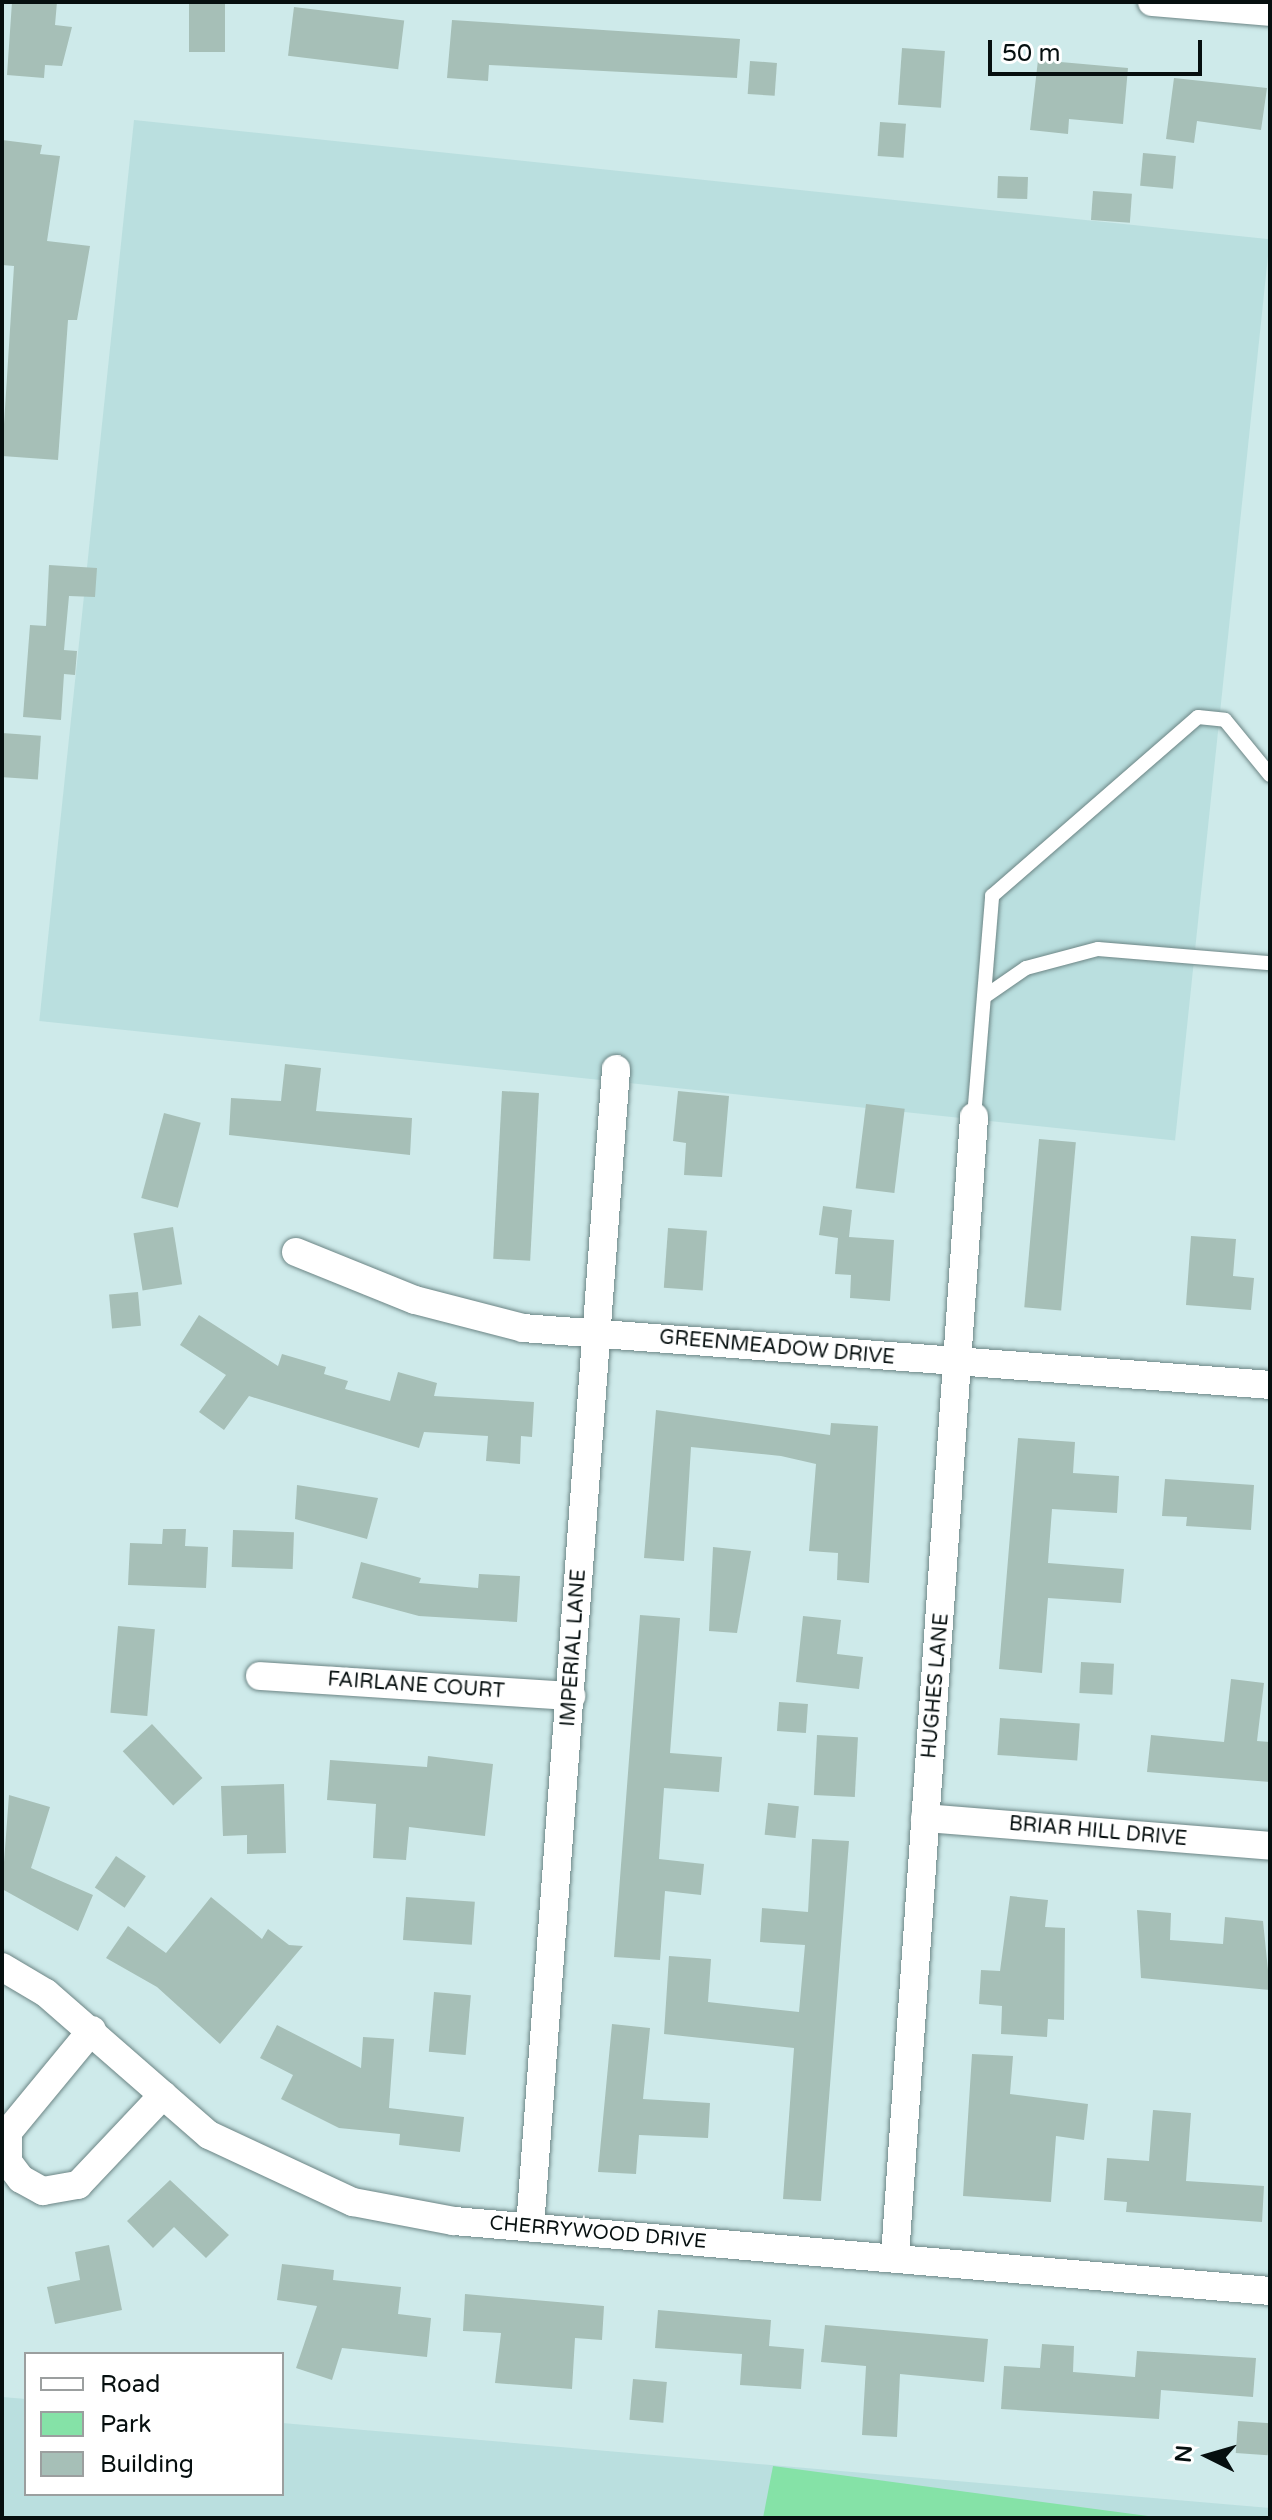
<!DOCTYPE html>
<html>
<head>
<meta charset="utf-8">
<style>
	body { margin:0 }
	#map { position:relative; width:1272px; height:2520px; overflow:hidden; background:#ceeaea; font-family:"Varela Round",sans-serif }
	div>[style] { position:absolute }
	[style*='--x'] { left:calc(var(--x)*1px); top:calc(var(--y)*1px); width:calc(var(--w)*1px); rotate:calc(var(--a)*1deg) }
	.built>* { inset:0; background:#badfdf; transform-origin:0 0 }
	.green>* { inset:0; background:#85e2a7 }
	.building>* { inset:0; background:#a6bfb7; transform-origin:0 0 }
	.roads { filter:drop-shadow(0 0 2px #6c8585) drop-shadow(0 0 2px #6c8585) }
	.service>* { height:14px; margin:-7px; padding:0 7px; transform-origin:7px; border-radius:7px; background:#fff }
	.minor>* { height:28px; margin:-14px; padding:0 14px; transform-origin:14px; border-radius:14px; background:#fff }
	span { translate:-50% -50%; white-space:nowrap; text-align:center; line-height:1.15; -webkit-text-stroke:7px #fff; paint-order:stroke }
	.street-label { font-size:20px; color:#060f0f }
	.frame { position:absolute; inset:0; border:4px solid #060f0f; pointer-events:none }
	.legend { position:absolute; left:24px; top:2352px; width:260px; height:144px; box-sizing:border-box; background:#fff; border:2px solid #9b9f9f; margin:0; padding:10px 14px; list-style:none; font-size:24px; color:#060f0f }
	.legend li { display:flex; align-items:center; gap:16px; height:40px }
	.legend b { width:40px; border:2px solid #9b9f9f }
	.north { position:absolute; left:1168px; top:2416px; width:80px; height:80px; -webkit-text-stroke:6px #fff; paint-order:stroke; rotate:275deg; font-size:22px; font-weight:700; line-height:32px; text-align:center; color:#060f0f }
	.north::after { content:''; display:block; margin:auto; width:28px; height:36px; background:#060f0f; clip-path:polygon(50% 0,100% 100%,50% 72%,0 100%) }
	.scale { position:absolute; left:988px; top:40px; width:214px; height:36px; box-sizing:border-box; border:4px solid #060f0f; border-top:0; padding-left:10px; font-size:24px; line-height:28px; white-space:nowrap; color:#060f0f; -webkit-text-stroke:6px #fff; paint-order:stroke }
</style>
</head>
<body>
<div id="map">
	<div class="built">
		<div style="left:134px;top:120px;width:1142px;height:906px;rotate:6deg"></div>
		<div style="clip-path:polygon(2px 2397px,26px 2399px,26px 2494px,282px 2494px,282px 2423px,1270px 2508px,1270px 2518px,2px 2518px)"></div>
	</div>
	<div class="green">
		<div style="clip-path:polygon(773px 2466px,1163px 2518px,763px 2518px)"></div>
	</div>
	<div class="building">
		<div style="clip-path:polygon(12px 2px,57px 2px,55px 25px,72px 27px,62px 66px,45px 65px,44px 78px,7px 75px)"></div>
		<div style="left:189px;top:2px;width:36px;height:50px"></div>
		<div style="left:294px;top:7px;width:111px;height:49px;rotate:7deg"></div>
		<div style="clip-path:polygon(452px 20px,740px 39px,737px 78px,489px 65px,488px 81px,447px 78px)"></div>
		<div style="left:902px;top:48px;width:43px;height:57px;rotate:4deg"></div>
		<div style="clip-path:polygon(1038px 60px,1128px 68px,1123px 124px,1069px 119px,1068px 134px,1030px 130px)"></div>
		<div style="left:750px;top:61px;width:27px;height:33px;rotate:4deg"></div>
		<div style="clip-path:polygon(1174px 78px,1267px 88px,1261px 130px,1197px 121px,1194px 143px,1166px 139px)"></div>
		<div style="left:880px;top:122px;width:26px;height:34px;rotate:4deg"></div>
		<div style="clip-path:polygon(2px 140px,42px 145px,40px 154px,60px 156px,47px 241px,90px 246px,77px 320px,68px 320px,58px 460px,2px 456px,14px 266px,2px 265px)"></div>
		<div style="left:1143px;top:153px;width:33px;height:33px;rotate:5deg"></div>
		<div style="left:998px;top:176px;width:30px;height:22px;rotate:2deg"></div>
		<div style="left:1093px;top:191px;width:39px;height:29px;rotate:4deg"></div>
		<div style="clip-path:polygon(49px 565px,97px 568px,95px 597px,69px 596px,64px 650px,77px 651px,75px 675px,64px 674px,61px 720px,23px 717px,30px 625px,46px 626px)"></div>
		<div style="left:2px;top:733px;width:39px;height:44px;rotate:4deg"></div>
		<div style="clip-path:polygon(285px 1064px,321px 1068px,316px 1111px,412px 1118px,410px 1155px,229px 1135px,231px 1098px,281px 1101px)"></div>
		<div style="left:502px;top:1091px;width:37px;height:168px;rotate:3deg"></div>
		<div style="clip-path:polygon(678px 1091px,729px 1096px,722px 1177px,684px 1175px,686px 1143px,673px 1141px)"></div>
		<div style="left:866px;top:1104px;width:39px;height:85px;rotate:7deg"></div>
		<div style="left:164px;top:1113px;width:38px;height:88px;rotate:15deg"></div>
		<div style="left:1039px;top:1139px;width:37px;height:169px;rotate:5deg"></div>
		<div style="clip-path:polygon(823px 1206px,852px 1210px,849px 1237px,894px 1240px,890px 1301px,850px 1298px,851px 1275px,835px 1274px,838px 1238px,819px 1235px)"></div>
		<div style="left:173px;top:1227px;width:58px;height:40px;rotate:81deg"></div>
		<div style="left:668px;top:1228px;width:39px;height:60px;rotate:4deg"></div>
		<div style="clip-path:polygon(1191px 1236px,1236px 1239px,1233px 1276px,1254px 1278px,1251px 1310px,1186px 1305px)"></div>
		<div style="left:138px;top:1292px;width:34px;height:29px;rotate:85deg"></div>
		<div style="clip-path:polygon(199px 1315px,278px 1366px,282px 1354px,326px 1367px,324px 1374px,348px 1381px,345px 1389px,390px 1401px,398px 1372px,437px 1383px,434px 1396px,534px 1402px,532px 1437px,521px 1436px,520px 1464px,486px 1461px,488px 1436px,424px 1432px,419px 1448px,249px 1396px,224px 1430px,199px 1412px,226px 1375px,180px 1345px)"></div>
		<div style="clip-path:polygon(656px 1410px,830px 1435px,831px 1423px,878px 1426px,869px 1583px,837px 1580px,838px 1553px,809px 1551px,816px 1464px,781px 1456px,691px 1447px,684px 1561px,644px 1558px)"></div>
		<div style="clip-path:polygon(1018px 1438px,1075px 1442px,1073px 1473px,1119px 1476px,1117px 1513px,1052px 1509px,1048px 1563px,1124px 1569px,1121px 1603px,1048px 1598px,1042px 1673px,999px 1669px)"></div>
		<div style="clip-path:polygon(1165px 1479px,1254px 1485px,1251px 1530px,1186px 1526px,1187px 1517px,1162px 1516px)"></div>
		<div style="clip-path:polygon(297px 1485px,378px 1498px,367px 1539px,295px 1519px)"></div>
		<div style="clip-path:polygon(163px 1529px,186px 1529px,185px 1546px,208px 1547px,206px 1588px,128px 1585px,130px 1543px,162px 1544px)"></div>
		<div style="left:233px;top:1530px;width:61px;height:37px;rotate:2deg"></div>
		<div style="clip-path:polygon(713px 1547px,751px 1551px,737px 1633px,709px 1631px)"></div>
		<div style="clip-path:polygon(361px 1562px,421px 1578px,419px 1583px,478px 1588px,479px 1574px,520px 1576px,517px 1622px,419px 1616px,352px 1598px)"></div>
		<div style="clip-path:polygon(640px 1615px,680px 1618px,670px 1753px,722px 1757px,719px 1792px,664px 1788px,659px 1859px,704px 1864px,701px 1895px,665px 1891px,660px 1960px,614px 1957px)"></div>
		<div style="clip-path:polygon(803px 1616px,841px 1620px,837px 1654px,863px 1657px,859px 1689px,796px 1682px)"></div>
		<div style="left:118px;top:1626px;width:37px;height:87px;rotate:5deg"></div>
		<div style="left:1081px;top:1662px;width:33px;height:31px;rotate:3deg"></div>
		<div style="clip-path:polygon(1231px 1679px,1264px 1683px,1257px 1741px,1270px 1742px,1270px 1782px,1147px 1772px,1151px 1735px,1224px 1742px)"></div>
		<div style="left:779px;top:1702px;width:29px;height:29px;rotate:4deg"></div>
		<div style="left:1000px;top:1718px;width:80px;height:37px;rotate:4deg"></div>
		<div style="left:152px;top:1724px;width:74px;height:40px;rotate:47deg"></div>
		<div style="left:817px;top:1735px;width:41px;height:60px;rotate:3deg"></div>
		<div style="clip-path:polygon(428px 1756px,493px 1764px,485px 1836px,409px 1827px,406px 1860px,373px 1858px,376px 1804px,327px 1800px,330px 1760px,427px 1767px)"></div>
		<div style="clip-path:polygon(284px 1784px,286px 1853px,247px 1854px,247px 1835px,223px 1836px,221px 1786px)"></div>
		<div style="clip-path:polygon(9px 1795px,50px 1807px,31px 1868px,93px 1895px,78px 1931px,2px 1889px)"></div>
		<div style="left:768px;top:1803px;width:31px;height:32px;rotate:6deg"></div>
		<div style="clip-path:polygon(812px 1839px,849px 1841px,821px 2201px,783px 2199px,794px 2048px,664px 2034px,669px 1956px,711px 1959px,708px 2002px,799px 2012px,805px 1945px,760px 1942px,762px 1908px,808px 1912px)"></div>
		<div style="left:116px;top:1856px;width:36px;height:38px;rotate:34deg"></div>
		<div style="clip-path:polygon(1010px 1896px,1048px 1900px,1045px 1927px,1065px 1928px,1064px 2020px,1048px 2019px,1047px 2037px,1001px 2034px,1002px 2006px,979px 2004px,981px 1970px,1000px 1971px)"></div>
		<div style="clip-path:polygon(211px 1897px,262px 1939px,268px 1929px,289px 1945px,303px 1946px,220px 2044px,157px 1987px,106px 1958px,128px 1926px,166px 1953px)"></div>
		<div style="left:406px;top:1897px;width:69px;height:43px;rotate:4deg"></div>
		<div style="clip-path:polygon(1137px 1910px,1171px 1913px,1170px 1940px,1223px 1944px,1225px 1917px,1263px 1921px,1270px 1990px,1141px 1978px)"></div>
		<div style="left:434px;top:1992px;width:37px;height:60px;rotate:5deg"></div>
		<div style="clip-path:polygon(612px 2024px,650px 2028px,643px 2099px,710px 2103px,708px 2138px,639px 2135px,636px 2174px,598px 2172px)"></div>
		<div style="clip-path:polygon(277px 2025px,361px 2068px,363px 2037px,394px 2039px,389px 2108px,464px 2117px,460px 2152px,399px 2145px,400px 2134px,339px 2128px,281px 2099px,293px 2075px,260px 2058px)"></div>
		<div style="clip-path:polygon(972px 2054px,1013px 2056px,1010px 2094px,1088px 2104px,1084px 2140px,1056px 2136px,1051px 2202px,963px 2196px)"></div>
		<div style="clip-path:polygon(1153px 2110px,1191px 2113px,1186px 2181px,1264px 2186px,1262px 2222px,1126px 2212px,1127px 2202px,1104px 2200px,1107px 2158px,1149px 2161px)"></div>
		<div style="clip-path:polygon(170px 2180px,229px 2235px,206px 2258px,174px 2227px,153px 2248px,127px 2221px)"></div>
		<div style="clip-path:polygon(109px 2245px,122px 2310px,55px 2324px,47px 2287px,80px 2280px,75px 2252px)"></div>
		<div style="clip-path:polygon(282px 2264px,334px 2270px,333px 2280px,401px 2287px,398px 2314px,431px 2318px,427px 2357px,342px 2348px,332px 2380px,296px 2368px,317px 2306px,277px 2300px)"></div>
		<div style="clip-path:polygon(465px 2294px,604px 2306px,602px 2340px,575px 2338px,572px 2389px,495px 2383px,501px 2333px,463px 2331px)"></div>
		<div style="clip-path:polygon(658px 2310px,771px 2320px,769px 2346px,804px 2349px,801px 2389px,740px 2385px,742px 2354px,655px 2348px)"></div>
		<div style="clip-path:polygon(825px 2325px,988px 2339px,984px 2382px,900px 2374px,897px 2437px,862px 2435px,866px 2366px,821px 2362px)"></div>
		<div style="clip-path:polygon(1042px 2344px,1074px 2346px,1073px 2372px,1135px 2377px,1137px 2351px,1256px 2358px,1253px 2397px,1161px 2390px,1159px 2419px,1001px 2409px,1004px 2366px,1040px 2368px)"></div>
		<div style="left:633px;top:2379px;width:34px;height:41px;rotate:5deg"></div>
		<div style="left:1238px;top:2421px;width:32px;height:32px;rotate:4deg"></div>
	</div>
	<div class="roads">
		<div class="service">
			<div style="--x:984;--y:997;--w:51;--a:-34.6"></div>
			<div style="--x:1026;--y:968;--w:74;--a:-14.8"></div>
			<div style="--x:1098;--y:949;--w:173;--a:4.7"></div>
			<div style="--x:974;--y:1117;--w:222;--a:-85.3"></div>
			<div style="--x:992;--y:896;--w:273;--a:-41"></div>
			<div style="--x:1198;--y:717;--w:27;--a:6"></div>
			<div style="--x:1225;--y:720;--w:71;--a:50.7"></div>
		</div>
		<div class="minor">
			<div style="--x:1152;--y:2;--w:118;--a:4.8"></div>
			<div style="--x:296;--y:1252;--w:128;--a:22"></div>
			<div style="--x:415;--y:1300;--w:112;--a:14.5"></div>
			<div style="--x:523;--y:1328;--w:749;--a:4.36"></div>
			<div style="--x:260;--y:1676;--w:312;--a:3.7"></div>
			<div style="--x:925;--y:1818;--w:346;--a:4.6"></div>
			<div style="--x:2;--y:1967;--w:51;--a:30.6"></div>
			<div style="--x:46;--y:1993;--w:216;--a:41.1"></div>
			<div style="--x:209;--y:2135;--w:159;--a:25"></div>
			<div style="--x:353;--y:2202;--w:103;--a:10.7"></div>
			<div style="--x:454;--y:2221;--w:819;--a:4.9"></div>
			<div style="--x:92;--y:2030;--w:132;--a:129.5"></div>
			<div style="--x:8;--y:2132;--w:30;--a:90"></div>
			<div style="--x:8;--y:2162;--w:21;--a:53"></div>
			<div style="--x:21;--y:2179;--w:25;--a:29"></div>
			<div style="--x:43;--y:2191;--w:36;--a:-10"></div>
			<div style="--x:78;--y:2185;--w:124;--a:-46.6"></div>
			<div style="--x:530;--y:2227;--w:1161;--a:-85.75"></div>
			<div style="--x:895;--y:2256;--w:1142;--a:-86.03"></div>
		</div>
	</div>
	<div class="street-label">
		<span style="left:777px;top:1348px;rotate:5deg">GREENMEADOW DRIVE</span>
		<span style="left:574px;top:1648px;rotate:-86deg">IMPERIAL LANE</span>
		<span style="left:416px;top:1686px;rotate:4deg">FAIRLANE COURT</span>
		<span style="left:936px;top:1686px;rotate:-85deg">HUGHES LANE</span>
		<span style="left:1098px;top:1832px;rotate:5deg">BRIAR HILL DRIVE</span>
		<span style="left:598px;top:2233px;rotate:5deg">CHERRYWOOD DRIVE</span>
	</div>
	<div class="frame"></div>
	<ul class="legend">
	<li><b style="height:10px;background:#fff"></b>Road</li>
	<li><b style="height:22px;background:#85e2a7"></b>Park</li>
	<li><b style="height:22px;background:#a6bfb7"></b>Building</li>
	</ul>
	<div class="north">N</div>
	<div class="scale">50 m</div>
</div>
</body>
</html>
